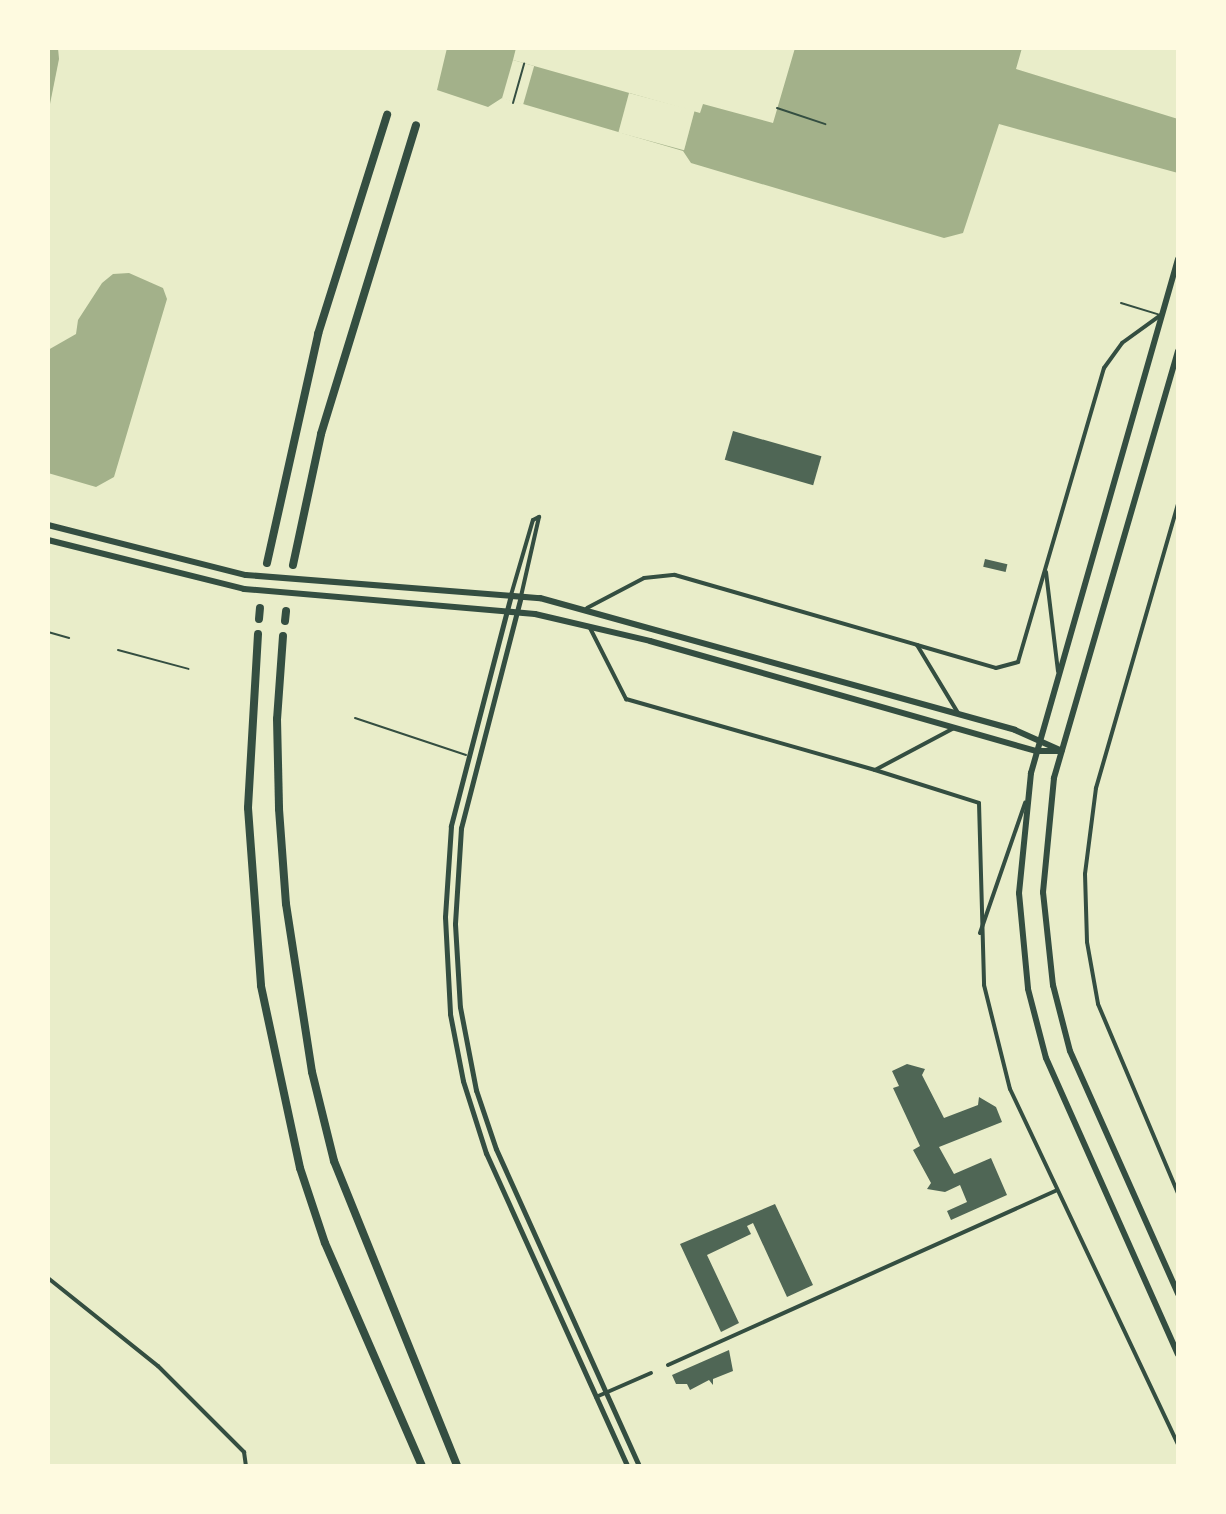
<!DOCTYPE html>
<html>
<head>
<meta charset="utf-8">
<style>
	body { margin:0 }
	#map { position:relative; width:1226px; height:1514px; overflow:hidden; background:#e9edc9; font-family:Commissioner,sans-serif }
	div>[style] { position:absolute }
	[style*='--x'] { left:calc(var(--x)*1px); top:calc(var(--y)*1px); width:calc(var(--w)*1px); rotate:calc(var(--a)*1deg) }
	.water>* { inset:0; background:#a3b18a }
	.pier>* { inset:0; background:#e9edc9; transform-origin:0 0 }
	.building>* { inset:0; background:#4f6655; transform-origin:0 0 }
	.path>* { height:2px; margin:-1px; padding:0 1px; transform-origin:1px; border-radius:1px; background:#344e41 }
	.service>* { height:2px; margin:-1px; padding:0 1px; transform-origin:1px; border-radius:1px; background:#344e41 }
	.minor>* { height:4px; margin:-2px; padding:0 2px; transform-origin:2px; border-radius:2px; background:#344e41 }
	.tertiary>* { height:5px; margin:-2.5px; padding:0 2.5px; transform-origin:2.5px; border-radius:2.5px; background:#344e41 }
	.secondary>* { height:6px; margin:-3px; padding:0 3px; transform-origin:3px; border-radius:3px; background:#344e41 }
	.motorway>* { height:8px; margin:-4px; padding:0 4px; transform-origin:4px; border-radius:4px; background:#344e41 }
	span { translate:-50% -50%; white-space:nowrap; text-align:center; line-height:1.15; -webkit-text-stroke:6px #fefae0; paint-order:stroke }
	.frame { position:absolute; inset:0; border:50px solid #fefae0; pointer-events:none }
</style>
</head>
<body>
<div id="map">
	<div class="water">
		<div style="clip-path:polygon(48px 48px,58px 48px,59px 59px,48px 114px)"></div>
		<div style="clip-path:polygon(447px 48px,516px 48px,513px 60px,700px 113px,703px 104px,773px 123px,795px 48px,1022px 48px,1016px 69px,1178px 119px,1178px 173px,999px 124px,963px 233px,944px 238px,691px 163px,683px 151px,523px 104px,502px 98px,488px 107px,437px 90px)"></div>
		<div style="clip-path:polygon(129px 273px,163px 288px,167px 299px,114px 477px,96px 487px,48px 473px,48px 350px,76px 334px,78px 320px,102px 283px,113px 274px)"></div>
	</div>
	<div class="pier">
		<div style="left:513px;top:60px;width:22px;height:40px;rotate:16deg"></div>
		<div style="left:629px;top:93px;width:68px;height:41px;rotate:15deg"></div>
	</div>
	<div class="building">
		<div style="left:733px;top:431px;width:92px;height:30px;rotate:16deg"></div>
		<div style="left:985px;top:559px;width:23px;height:8px;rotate:13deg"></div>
		<div style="clip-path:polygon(907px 1064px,925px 1069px,922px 1075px,944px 1118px,978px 1105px,979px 1097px,996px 1107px,1002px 1122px,939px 1147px,954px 1174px,991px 1158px,1007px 1195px,951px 1220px,947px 1211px,967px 1202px,960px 1185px,945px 1192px,927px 1189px,931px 1183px,913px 1150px,920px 1146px,893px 1088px,899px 1086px,892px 1071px)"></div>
		<div style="clip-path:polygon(775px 1204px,813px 1285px,787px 1297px,753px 1223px,747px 1226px,751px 1234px,707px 1255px,739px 1323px,721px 1332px,680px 1244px)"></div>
		<div style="clip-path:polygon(729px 1350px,733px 1371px,713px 1379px,713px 1385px,709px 1380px,690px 1390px,687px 1384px,676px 1384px,672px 1375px)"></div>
	</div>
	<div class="path">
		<div style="--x:513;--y:103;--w:41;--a:-74.2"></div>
		<div style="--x:777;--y:108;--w:51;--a:18.4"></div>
	</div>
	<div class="service">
		<div style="--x:1121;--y:303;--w:39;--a:17"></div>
		<div style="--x:48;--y:632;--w:22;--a:16"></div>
		<div style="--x:118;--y:650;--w:73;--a:15"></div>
		<div style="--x:355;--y:718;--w:117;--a:18.4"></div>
	</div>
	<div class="minor">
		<div style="--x:1178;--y:504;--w:296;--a:106.1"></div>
		<div style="--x:1096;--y:788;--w:87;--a:97.3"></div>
		<div style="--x:1085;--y:874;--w:68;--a:88.3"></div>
		<div style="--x:1087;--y:942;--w:63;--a:79.9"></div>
		<div style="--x:1098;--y:1004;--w:205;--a:67.1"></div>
		<div style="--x:1046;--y:572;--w:100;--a:83.1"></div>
		<div style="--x:511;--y:595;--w:78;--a:-73.7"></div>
		<div style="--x:533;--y:520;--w:7;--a:-27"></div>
		<div style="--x:539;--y:517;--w:81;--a:102.8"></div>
		<div style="--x:587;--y:608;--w:64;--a:-27.8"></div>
		<div style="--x:644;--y:578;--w:31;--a:-6"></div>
		<div style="--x:675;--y:575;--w:252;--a:16.1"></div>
		<div style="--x:917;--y:645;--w:79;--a:58.9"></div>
		<div style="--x:590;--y:628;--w:80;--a:63.1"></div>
		<div style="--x:626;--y:699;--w:259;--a:15.9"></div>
		<div style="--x:875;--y:770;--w:89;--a:-28"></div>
		<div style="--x:917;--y:645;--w:82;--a:16.2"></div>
		<div style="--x:996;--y:668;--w:23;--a:-15"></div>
		<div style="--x:1018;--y:662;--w:306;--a:-73.7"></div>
		<div style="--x:1104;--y:368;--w:31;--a:-54"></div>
		<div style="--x:1122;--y:343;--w:48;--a:-35.7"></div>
		<div style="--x:875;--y:770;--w:109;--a:17.6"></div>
		<div style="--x:979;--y:803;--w:182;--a:88.4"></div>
		<div style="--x:984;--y:985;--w:107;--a:76"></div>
		<div style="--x:1010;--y:1089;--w:394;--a:64.7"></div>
		<div style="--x:980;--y:933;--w:138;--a:-70.9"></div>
		<div style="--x:48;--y:1278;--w:141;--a:38.7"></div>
		<div style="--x:158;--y:1366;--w:122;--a:45"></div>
		<div style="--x:244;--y:1452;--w:14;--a:82"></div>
		<div style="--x:668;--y:1365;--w:425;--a:-24.2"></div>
		<div style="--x:596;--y:1397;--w:60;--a:-23.6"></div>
	</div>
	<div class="tertiary">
		<div style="--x:511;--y:595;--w:239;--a:104.6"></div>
		<div style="--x:451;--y:826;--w:91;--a:93.8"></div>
		<div style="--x:445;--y:917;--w:97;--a:87"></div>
		<div style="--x:450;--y:1014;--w:68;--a:79"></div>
		<div style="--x:463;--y:1081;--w:76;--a:72.3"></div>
		<div style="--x:486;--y:1153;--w:343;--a:65.7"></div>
		<div style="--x:521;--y:596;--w:240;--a:104.5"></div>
		<div style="--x:461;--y:828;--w:96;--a:93.6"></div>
		<div style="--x:455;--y:924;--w:83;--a:86.6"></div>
		<div style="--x:460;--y:1007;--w:85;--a:79.1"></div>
		<div style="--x:476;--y:1090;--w:62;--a:71.3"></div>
		<div style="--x:496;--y:1149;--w:348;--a:65.7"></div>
	</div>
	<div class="secondary">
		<div style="--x:1178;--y:259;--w:535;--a:105.96"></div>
		<div style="--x:1031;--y:773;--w:121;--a:95.7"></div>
		<div style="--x:1019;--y:893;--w:96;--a:84.6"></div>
		<div style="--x:1028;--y:989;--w:71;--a:75.4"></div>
		<div style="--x:1046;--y:1058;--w:324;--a:66"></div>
		<div style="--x:1178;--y:351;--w:445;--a:106.2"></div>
		<div style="--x:1054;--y:778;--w:115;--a:95.5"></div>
		<div style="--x:1043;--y:892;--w:94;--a:83.9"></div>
		<div style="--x:1053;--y:985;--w:68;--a:75.6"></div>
		<div style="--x:1070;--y:1051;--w:266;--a:66"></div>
		<div style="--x:48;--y:525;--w:204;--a:14.2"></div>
		<div style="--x:246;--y:575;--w:295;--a:4.5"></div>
		<div style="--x:540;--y:598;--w:493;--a:15.5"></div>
		<div style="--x:1015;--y:730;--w:51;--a:24.1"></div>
		<div style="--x:48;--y:540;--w:202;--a:14"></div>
		<div style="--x:244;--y:589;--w:292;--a:4.9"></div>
		<div style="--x:535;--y:614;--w:118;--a:13.2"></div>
		<div style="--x:650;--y:641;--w:401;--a:15.9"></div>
		<div style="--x:1036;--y:751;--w:22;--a:0"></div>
	</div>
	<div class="motorway">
		<div style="--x:267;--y:563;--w:235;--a:-77.4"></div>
		<div style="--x:318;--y:334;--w:230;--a:-72.5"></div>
		<div style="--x:293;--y:565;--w:134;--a:-77.9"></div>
		<div style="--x:321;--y:434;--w:323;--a:-72.9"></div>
		<div style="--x:259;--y:619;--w:11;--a:-85"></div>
		<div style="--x:285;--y:621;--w:10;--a:-84"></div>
		<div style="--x:258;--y:634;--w:174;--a:93.3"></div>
		<div style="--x:248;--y:808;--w:178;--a:85.8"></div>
		<div style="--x:261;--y:986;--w:186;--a:77.9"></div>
		<div style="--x:300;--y:1168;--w:79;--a:71.6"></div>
		<div style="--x:325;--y:1243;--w:243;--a:66.5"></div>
		<div style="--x:283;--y:636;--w:83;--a:94.1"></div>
		<div style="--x:277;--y:719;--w:90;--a:88.7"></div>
		<div style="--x:279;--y:809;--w:95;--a:85.8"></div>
		<div style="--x:286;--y:904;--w:170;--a:81.2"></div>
		<div style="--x:312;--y:1072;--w:92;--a:76.1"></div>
		<div style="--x:334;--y:1161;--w:329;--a:68"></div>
	</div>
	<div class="frame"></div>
</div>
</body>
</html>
